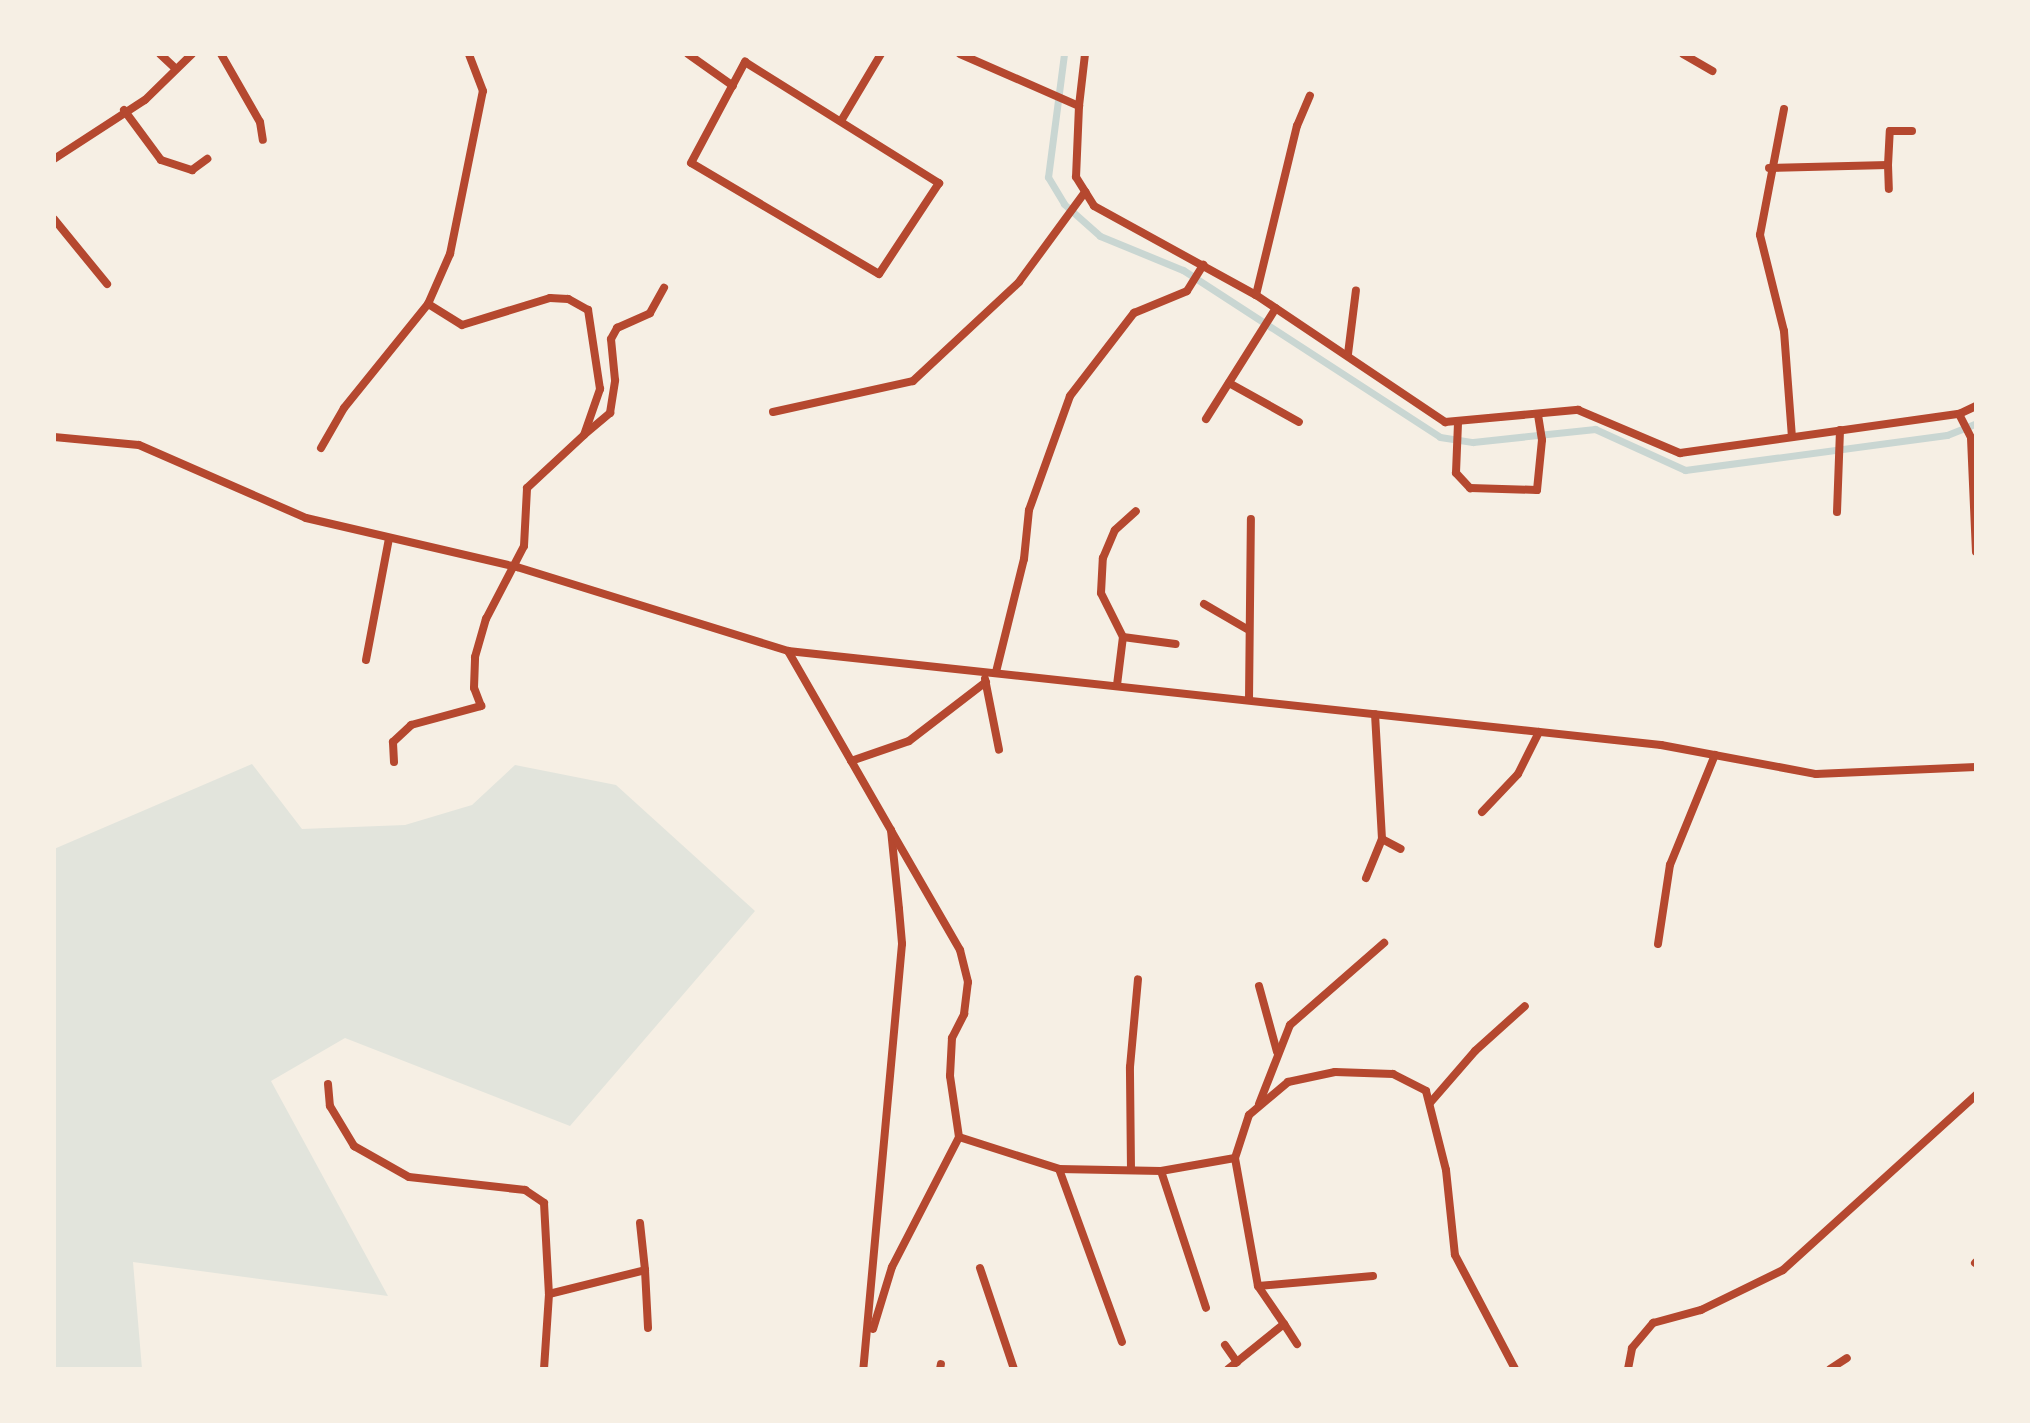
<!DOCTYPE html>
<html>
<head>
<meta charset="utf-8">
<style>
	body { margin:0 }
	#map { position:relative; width:2030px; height:1423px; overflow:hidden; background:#f6efe4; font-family:Cabin,sans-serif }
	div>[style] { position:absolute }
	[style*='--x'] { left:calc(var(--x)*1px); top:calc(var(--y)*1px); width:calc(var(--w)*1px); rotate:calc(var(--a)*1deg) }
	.green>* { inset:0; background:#e2e4dc }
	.stream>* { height:7px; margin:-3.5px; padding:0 3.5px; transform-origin:3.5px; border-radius:3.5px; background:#c9d6d2 }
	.minor>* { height:8px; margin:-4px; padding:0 4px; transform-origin:4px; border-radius:4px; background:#b5482f }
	span { translate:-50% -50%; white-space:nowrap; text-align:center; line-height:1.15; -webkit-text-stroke:7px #f6efe4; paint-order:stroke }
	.frame { position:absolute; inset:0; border:56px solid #f6efe4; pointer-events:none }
</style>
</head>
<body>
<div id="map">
	<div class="green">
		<div style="clip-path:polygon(252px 764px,302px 829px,405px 825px,472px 805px,515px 765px,616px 785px,755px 911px,570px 1126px,345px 1038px,271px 1081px,388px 1296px,133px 1262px,142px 1369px,54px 1369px,54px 849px)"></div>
	</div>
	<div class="stream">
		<div style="--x:1064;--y:54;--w:124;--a:97.4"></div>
		<div style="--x:1048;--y:177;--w:31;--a:59"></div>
		<div style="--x:1064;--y:204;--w:48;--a:41.6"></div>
		<div style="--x:1100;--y:236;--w:90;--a:22.3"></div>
		<div style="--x:1183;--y:270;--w:306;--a:33"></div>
		<div style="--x:1440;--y:437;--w:33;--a:9"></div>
		<div style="--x:1473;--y:442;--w:123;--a:-6.1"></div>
		<div style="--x:1595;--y:429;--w:99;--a:24.5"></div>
		<div style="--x:1685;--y:470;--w:264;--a:-7.6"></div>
		<div style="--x:1947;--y:435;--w:31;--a:-22"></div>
	</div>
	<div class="minor">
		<div style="--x:160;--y:54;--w:19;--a:43"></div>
		<div style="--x:221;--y:54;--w:78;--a:60.2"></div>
		<div style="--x:260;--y:122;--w:18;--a:81"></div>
		<div style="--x:688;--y:54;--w:55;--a:35.4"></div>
		<div style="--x:960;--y:54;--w:130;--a:23.6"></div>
		<div style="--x:1079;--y:106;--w:71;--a:92.4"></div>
		<div style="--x:1076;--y:177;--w:34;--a:58"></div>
		<div style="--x:1094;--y:206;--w:185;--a:28.8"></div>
		<div style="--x:1256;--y:295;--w:228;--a:33.9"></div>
		<div style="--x:1445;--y:422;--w:134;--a:-5.2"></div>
		<div style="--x:1578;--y:410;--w:111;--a:22.9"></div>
		<div style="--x:1680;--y:453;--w:282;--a:-8"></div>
		<div style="--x:1683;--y:54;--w:34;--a:30"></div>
		<div style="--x:745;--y:62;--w:229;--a:32"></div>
		<div style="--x:939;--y:183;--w:109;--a:123.4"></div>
		<div style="--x:879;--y:274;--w:218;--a:-149.4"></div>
		<div style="--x:691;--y:163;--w:115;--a:-61.9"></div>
		<div style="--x:1079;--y:106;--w:52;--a:-83.4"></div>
		<div style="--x:1784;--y:109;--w:128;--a:100.8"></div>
		<div style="--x:1760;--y:235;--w:99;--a:76"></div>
		<div style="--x:1784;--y:331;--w:106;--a:85.7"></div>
		<div style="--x:124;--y:110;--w:62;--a:53.5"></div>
		<div style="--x:161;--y:160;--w:33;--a:18"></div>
		<div style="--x:192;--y:170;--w:19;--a:-36"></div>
		<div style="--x:841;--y:121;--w:78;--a:-59.2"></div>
		<div style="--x:54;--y:159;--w:108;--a:-33"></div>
		<div style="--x:145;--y:100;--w:66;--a:-44.4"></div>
		<div style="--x:1888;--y:165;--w:24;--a:88"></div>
		<div style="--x:1769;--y:168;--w:119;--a:-1.4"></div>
		<div style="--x:1888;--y:165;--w:34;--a:-87"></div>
		<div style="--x:1890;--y:131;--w:22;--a:0"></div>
		<div style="--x:54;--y:219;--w:84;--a:50.8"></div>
		<div style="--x:1256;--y:295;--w:174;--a:-76.4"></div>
		<div style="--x:1297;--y:126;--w:33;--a:-67"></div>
		<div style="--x:1348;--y:354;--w:64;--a:-82.9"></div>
		<div style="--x:1229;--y:383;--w:80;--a:29.1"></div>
		<div style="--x:1976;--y:406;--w:19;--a:155"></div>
		<div style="--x:1959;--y:414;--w:27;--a:63"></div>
		<div style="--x:1971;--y:438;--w:114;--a:87.5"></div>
		<div style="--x:773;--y:412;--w:143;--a:-12.5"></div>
		<div style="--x:913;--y:381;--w:145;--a:-43"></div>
		<div style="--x:1019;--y:282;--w:112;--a:-53.7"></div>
		<div style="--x:1206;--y:419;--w:131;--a:-57.8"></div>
		<div style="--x:1458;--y:423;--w:50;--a:92.3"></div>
		<div style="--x:1456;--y:473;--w:21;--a:47"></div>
		<div style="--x:1470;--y:488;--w:67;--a:1.7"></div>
		<div style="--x:1537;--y:490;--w:50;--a:-84.3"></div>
		<div style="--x:1542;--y:440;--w:25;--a:-99"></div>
		<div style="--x:585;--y:434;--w:33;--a:-40"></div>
		<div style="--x:610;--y:413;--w:33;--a:-81"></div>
		<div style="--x:615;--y:380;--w:41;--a:-95.6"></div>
		<div style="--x:611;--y:339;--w:13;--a:-61"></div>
		<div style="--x:617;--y:328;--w:36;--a:-24"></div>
		<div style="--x:650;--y:313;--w:29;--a:-61"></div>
		<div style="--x:54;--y:437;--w:85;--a:5.4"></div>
		<div style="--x:139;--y:445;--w:182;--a:23.6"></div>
		<div style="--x:306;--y:518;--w:217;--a:13.1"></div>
		<div style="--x:517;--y:567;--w:284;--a:17.2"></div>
		<div style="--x:788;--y:651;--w:878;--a:6.15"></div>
		<div style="--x:1661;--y:745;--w:158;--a:10.6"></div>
		<div style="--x:1816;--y:774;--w:160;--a:-2.5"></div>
		<div style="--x:321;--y:448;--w:46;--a:-60.1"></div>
		<div style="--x:344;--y:408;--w:134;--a:-51.1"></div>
		<div style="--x:428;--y:304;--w:55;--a:-66.3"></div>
		<div style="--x:450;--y:254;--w:166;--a:-78.6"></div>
		<div style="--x:483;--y:91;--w:40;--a:-111"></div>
		<div style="--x:1837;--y:512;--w:82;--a:-87.9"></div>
		<div style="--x:1204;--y:604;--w:50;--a:30.2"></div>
		<div style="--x:1123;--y:637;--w:49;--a:-116.6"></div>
		<div style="--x:1101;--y:593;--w:35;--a:-87"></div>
		<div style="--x:1103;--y:558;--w:30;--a:-67"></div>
		<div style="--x:1115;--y:530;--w:28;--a:-42"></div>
		<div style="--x:788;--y:651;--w:207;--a:60.1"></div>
		<div style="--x:891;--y:830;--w:79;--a:84.2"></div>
		<div style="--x:899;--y:909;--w:35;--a:85"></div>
		<div style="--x:902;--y:944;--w:427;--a:95.2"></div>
		<div style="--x:366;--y:660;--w:124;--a:-79.3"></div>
		<div style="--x:996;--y:672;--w:116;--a:-76.1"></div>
		<div style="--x:1024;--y:559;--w:49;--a:-84.2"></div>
		<div style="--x:1029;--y:510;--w:121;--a:-70.2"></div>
		<div style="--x:1070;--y:396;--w:105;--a:-52.4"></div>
		<div style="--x:1134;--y:313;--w:57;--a:-22.5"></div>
		<div style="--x:1187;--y:291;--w:31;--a:-58"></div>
		<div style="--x:985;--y:679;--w:72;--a:78.8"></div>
		<div style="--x:1117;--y:685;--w:48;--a:-82.9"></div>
		<div style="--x:1123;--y:637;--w:53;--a:7.5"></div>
		<div style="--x:1249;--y:700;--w:181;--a:-89.4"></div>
		<div style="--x:851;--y:761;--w:61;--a:-19"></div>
		<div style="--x:909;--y:741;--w:97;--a:-37.5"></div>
		<div style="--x:394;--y:762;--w:20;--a:-93"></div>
		<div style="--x:393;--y:742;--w:25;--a:-43"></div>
		<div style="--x:411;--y:725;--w:73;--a:-15.2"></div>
		<div style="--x:481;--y:706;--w:19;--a:-111"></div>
		<div style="--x:474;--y:688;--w:31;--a:-88"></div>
		<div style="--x:475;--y:657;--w:40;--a:-74"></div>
		<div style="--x:486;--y:619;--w:82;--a:-62.5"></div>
		<div style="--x:524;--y:546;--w:58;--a:-87"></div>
		<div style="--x:527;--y:488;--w:78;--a:-42.9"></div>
		<div style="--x:584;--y:435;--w:49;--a:-70.8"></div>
		<div style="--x:600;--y:389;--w:80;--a:-98.6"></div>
		<div style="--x:588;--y:310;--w:23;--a:-151"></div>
		<div style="--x:568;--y:299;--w:18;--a:-177"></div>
		<div style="--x:550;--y:298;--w:92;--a:162.9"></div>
		<div style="--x:462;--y:325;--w:40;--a:-148"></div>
		<div style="--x:1482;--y:812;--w:52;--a:-46.5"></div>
		<div style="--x:1518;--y:774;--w:47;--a:-63.4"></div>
		<div style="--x:1382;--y:839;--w:21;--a:28"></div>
		<div style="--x:1366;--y:878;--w:42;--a:-67.7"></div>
		<div style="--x:1382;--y:839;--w:125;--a:-93.2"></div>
		<div style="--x:1658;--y:944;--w:80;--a:-81.4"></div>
		<div style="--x:1670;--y:865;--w:119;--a:-67.8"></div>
		<div style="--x:1259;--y:986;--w:68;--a:74.7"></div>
		<div style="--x:328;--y:1084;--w:22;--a:85"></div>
		<div style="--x:330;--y:1106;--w:47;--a:59"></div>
		<div style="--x:354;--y:1146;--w:63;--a:29.4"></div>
		<div style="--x:409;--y:1177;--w:117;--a:6.4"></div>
		<div style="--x:525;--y:1190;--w:23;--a:34"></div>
		<div style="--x:544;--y:1203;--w:91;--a:86.9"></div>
		<div style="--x:549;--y:1294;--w:75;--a:93.8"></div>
		<div style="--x:1430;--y:1103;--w:69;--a:-49.1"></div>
		<div style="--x:1475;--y:1051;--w:67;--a:-42"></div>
		<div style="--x:1259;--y:1104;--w:85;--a:-68.6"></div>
		<div style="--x:1290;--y:1025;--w:125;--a:-41.1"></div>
		<div style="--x:959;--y:1137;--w:105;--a:17.7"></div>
		<div style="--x:1059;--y:1169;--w:102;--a:1.1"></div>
		<div style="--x:1161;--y:1171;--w:75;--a:-10"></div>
		<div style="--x:1059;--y:1169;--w:184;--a:70"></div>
		<div style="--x:1131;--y:1170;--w:103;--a:-90.6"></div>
		<div style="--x:1130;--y:1067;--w:88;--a:-84.8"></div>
		<div style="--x:1161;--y:1171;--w:144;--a:71.8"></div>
		<div style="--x:640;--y:1223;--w:47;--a:83.9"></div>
		<div style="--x:1975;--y:1263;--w:1;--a:-45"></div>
		<div style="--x:980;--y:1268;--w:107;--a:71.4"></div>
		<div style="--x:1373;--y:1276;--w:115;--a:175"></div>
		<div style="--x:1258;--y:1286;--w:130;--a:-100.2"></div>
		<div style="--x:1235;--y:1158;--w:45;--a:-72"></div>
		<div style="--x:1249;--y:1115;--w:51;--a:-40.2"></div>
		<div style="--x:1288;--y:1082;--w:48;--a:-12"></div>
		<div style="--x:1335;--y:1072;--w:58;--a:2"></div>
		<div style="--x:1393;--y:1074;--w:37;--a:27"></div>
		<div style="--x:1426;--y:1091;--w:81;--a:75.8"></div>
		<div style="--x:1446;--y:1170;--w:85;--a:84"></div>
		<div style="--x:1455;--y:1255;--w:129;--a:62.2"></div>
		<div style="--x:549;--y:1294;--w:99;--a:-14"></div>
		<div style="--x:645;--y:1270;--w:58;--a:87"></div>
		<div style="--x:1284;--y:1324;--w:24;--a:57"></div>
		<div style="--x:873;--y:1329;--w:65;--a:-73"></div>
		<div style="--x:892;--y:1267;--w:146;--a:-62.7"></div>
		<div style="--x:959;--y:1137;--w:62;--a:-98.4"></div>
		<div style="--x:950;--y:1076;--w:38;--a:-87"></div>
		<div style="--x:952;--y:1038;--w:27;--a:-63"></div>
		<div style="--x:964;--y:1014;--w:32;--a:-83"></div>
		<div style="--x:968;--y:982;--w:33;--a:-104"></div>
		<div style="--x:960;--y:950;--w:136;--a:-120"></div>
		<div style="--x:1225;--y:1345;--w:21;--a:55"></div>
		<div style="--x:940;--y:1369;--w:5;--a:-79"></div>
		<div style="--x:1228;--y:1369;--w:72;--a:-38.8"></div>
		<div style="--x:1284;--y:1324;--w:46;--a:-124.4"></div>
		<div style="--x:1628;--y:1369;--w:21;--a:-79"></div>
		<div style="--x:1632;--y:1348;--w:33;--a:-50"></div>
		<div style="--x:1653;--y:1323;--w:50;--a:-15.2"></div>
		<div style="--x:1701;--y:1310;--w:91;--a:-26"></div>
		<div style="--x:1783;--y:1270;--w:261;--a:-42.2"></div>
		<div style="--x:1830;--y:1369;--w:20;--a:-33"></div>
	</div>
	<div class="frame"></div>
</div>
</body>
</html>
